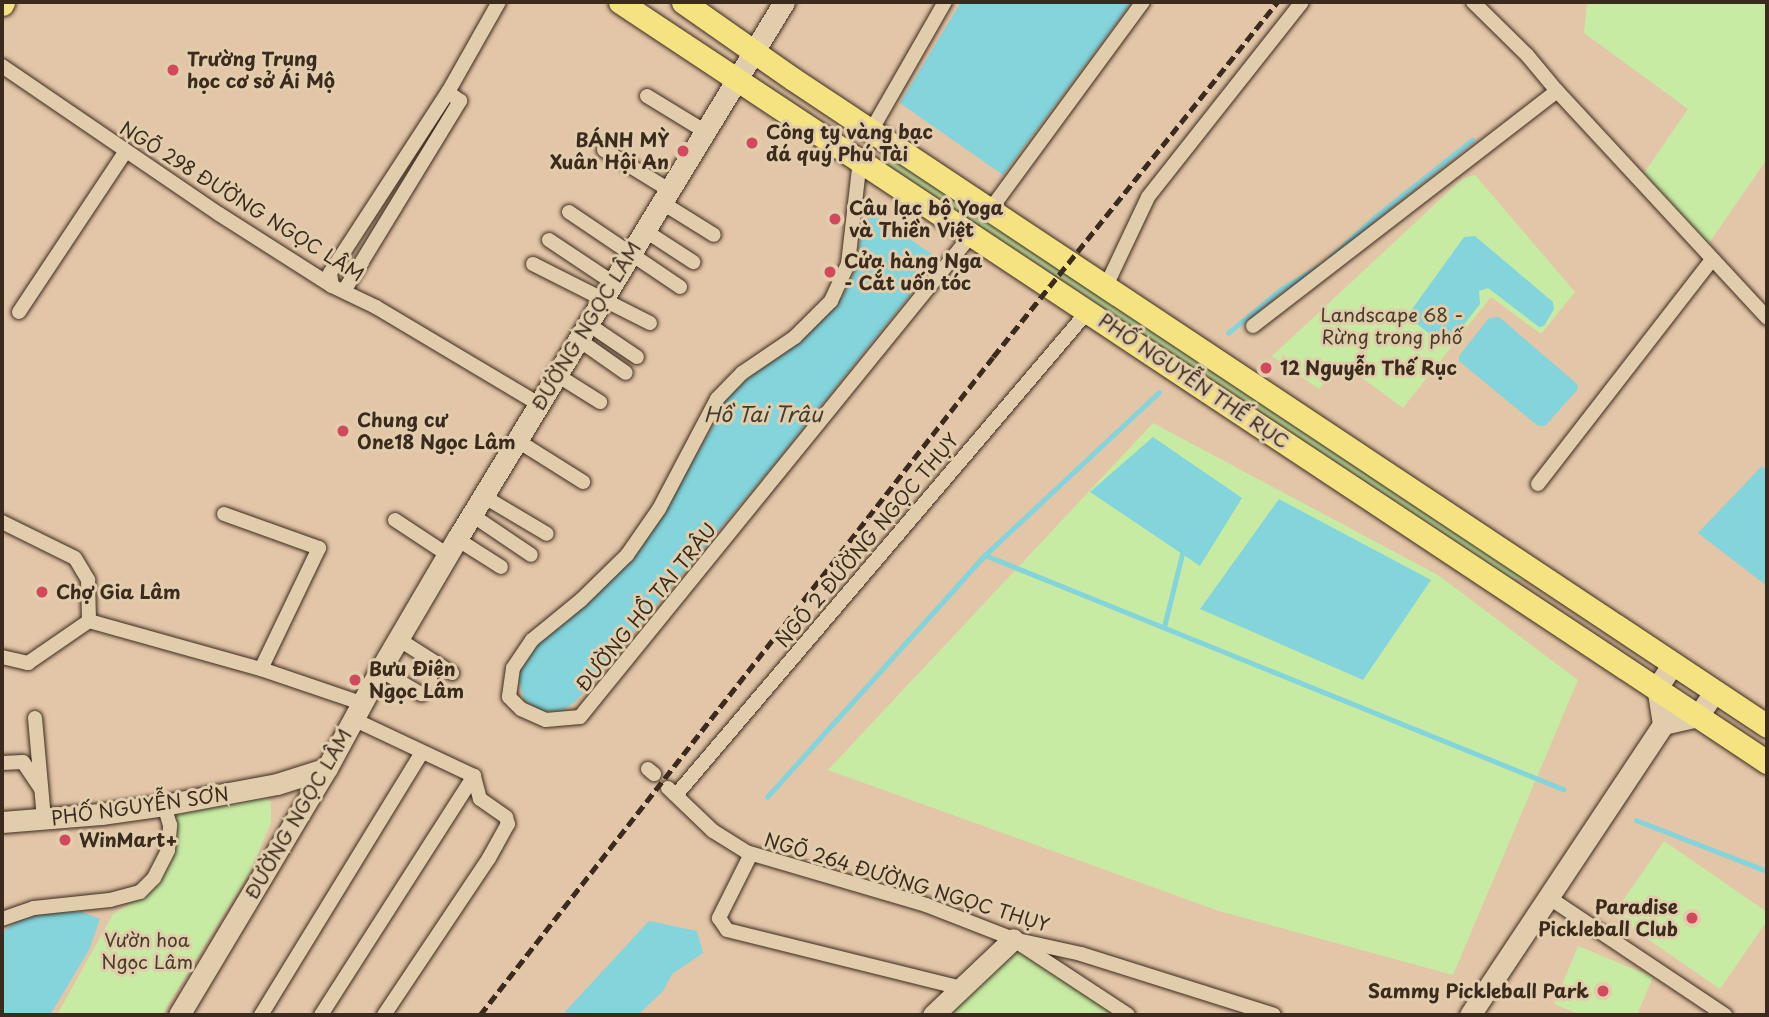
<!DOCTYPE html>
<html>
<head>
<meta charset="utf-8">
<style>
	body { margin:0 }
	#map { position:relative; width:1769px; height:1017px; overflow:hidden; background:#e3c5a7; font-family:"Playpen Sans",sans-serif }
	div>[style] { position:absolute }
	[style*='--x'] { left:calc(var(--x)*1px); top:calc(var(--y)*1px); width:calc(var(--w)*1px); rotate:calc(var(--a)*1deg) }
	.green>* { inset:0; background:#c8eba4 }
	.water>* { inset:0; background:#83d4db }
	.stream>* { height:4.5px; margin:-2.25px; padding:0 2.25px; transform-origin:2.25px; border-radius:2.25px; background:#83d4db }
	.roads { filter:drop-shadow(0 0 2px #3b2a1e) drop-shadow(0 0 2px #3b2a1e) }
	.street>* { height:14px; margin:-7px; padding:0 7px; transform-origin:7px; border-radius:7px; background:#e1cdab }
	.secondary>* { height:21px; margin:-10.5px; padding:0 10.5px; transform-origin:10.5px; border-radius:10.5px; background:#e1cdab }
	.primary>* { height:23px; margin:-11.5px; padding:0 11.5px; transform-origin:11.5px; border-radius:11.5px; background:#f5e382 }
	.rail>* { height:4.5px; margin-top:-2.25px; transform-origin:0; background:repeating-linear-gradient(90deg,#3b2a1e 0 10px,transparent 0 15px) }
	.dots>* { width:19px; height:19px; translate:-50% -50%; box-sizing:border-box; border:4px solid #e1cdab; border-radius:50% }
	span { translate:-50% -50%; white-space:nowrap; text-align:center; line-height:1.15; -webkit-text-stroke:6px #e1cdab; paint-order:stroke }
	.poi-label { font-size:19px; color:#3b2a1e; font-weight:700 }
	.left { translate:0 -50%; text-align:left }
	.right { translate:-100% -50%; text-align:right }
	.street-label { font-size:19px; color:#3b2a1e }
	.park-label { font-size:19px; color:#493d2b }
	.water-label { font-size:21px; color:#423b31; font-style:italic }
	.frame { position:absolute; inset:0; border:4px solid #3b2a1e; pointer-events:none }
</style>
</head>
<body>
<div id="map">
	<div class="green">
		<div style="clip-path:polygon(1587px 2px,1767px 2px,1767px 159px,1707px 246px,1642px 176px,1688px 109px,1584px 33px)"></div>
		<div style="clip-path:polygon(888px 161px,897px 161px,1524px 578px,1523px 580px,1511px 578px,886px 163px)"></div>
		<div style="clip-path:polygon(1475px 175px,1575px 292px,1541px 334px,1491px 297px,1403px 408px,1342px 363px,1319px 389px,1272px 356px,1462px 179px)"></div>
		<div style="clip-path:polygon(1153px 423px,1438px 575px,1578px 680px,1453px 975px,1219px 911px,828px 770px)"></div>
		<div style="clip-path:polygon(264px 795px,271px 802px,271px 823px,250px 872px,162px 1015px,57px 1015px,113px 914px,146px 894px,160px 870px,166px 815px)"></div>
		<div style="clip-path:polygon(1664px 841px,1767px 912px,1767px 921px,1720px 989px,1613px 915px)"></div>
		<div style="clip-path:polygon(1013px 939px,1128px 1015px,930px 1015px)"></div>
		<div style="clip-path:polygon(1578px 946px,1653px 977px,1637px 1015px,1581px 1015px,1554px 1004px)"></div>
	</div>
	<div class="water">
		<div style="clip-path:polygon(961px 2px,1132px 2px,1003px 175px,900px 103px)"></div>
		<div style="clip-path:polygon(867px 210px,939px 259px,775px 463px,576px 701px,562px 711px,539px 711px,524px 700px,519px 680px,520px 670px,533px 649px,640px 545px,708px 435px,733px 386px,828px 313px,843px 296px,853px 275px)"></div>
		<div style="clip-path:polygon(1475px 236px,1553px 302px,1554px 309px,1544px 326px,1539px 327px,1488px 288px,1479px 291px,1480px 304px,1452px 340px,1442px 344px,1411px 319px,1410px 312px,1464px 237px)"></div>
		<div style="clip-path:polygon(1499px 317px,1577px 384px,1578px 389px,1545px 426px,1538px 426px,1459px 361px,1459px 356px,1489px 318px)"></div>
		<div style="clip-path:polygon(1153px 437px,1242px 498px,1200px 566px,1090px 492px)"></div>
		<div style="clip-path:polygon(1762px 466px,1767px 471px,1767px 586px,1698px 533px)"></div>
		<div style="clip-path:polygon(1279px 499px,1431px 580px,1363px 680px,1200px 609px)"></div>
		<div style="clip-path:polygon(82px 912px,100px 919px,89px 950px,50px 1015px,2px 1015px,2px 933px,15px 922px,41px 913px)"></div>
		<div style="clip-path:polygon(649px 921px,697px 931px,703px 953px,672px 974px,663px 991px,638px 1015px,562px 1015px)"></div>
	</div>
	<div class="stream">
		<div style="--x:1330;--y:258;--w:61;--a:-42.3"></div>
		<div style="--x:1375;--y:217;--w:124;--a:-38.4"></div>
		<div style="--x:1228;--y:333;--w:67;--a:-39.6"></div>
		<div style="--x:1280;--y:290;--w:50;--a:-31.2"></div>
		<div style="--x:985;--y:555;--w:624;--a:22.04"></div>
		<div style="--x:1164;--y:627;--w:75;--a:-76.1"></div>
		<div style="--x:767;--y:797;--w:326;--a:-48"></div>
		<div style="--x:985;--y:555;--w:238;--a:-43.1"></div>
		<div style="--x:1636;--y:820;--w:141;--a:21.3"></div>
	</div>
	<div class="roads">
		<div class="street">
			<div style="--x:1473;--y:2;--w:76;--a:44.5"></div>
			<div style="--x:1527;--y:55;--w:47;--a:50.2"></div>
			<div style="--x:1557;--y:91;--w:309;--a:47.2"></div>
			<div style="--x:2;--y:66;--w:263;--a:34.3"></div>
			<div style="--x:219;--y:214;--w:134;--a:32.5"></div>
			<div style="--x:332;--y:286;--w:49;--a:25.5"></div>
			<div style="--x:376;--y:307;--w:190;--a:30.8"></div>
			<div style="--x:647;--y:96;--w:69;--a:31.4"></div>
			<div style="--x:871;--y:131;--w:149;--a:-60.2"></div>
			<div style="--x:604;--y:150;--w:76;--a:31.6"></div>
			<div style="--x:860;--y:160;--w:105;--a:96.6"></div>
			<div style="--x:848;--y:264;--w:41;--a:114.7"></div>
			<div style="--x:831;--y:301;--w:51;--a:135"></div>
			<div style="--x:795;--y:337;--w:64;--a:145.8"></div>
			<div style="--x:742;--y:373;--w:36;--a:134"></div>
			<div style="--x:717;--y:399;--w:124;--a:117.8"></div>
			<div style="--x:659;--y:509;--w:56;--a:124.8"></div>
			<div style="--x:627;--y:555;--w:64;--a:135.6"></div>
			<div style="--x:581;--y:600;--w:63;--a:140.8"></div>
			<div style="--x:532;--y:640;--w:34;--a:124"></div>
			<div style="--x:513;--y:668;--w:29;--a:98"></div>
			<div style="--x:509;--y:697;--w:17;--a:45"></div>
			<div style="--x:521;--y:709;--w:27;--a:24"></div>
			<div style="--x:546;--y:720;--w:34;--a:-5"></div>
			<div style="--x:580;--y:717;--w:622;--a:-50.94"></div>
			<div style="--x:661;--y:202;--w:62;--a:31.9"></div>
			<div style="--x:990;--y:210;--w:258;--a:-53.7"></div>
			<div style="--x:569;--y:212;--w:134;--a:34"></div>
			<div style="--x:644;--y:230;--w:59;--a:33.1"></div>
			<div style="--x:549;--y:240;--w:76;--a:33.7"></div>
			<div style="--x:533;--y:264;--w:131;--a:26.8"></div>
			<div style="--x:332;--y:286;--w:13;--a:-99"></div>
			<div style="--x:330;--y:273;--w:216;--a:-56.9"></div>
			<div style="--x:448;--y:92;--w:103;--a:-60.5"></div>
			<div style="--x:1106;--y:286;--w:98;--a:-64.7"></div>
			<div style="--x:1148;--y:197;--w:248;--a:-51.7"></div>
			<div style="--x:344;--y:291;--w:223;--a:-58.6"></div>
			<div style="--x:460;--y:101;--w:15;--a:-143"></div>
			<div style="--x:19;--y:312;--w:193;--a:-56.4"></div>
			<div style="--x:588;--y:324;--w:59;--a:34"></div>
			<div style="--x:1253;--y:326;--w:384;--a:-37.7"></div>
			<div style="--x:579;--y:340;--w:57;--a:35.1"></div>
			<div style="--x:557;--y:375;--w:51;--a:32.1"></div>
			<div style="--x:518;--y:441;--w:77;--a:32.2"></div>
			<div style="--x:1538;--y:484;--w:284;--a:-52.2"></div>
			<div style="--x:483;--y:496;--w:74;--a:30.7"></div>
			<div style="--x:224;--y:514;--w:101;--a:19.7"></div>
			<div style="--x:319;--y:548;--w:134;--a:115.6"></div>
			<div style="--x:472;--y:515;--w:71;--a:34.1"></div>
			<div style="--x:395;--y:520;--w:64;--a:33.4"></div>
			<div style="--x:2;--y:522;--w:81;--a:26.3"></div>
			<div style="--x:75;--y:558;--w:26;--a:59"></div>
			<div style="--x:88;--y:580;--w:41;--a:88.6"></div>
			<div style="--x:89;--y:621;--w:179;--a:15.6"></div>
			<div style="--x:261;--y:669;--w:106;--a:18.8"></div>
			<div style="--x:457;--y:539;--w:52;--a:32.5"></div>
			<div style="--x:398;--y:639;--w:64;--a:32.2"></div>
			<div style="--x:2;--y:657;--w:27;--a:13"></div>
			<div style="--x:28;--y:663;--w:74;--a:-34.5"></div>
			<div style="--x:380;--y:670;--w:48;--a:30.3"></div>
			<div style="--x:35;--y:718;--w:101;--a:84.9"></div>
			<div style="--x:353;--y:719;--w:134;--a:25.2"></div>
			<div style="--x:2;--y:763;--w:21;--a:-3"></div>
			<div style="--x:23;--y:762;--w:32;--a:56"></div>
			<div style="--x:648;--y:769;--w:8;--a:40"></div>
			<div style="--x:668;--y:788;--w:62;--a:43.7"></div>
			<div style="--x:713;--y:831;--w:39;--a:32"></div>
			<div style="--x:746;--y:852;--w:188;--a:16.4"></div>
			<div style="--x:926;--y:905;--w:93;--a:21.3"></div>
			<div style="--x:1013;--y:939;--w:70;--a:12.4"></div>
			<div style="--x:1081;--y:954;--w:202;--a:17.5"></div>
			<div style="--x:676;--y:795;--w:636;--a:-49.59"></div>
			<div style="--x:751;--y:854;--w:72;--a:116.6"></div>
			<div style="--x:719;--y:918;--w:14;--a:56"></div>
			<div style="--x:727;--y:930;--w:242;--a:13.9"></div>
			<div style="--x:1548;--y:897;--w:213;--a:33.7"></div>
			<div style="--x:2;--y:919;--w:34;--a:-19"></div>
			<div style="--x:34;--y:908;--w:76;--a:-6"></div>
			<div style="--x:110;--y:900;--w:31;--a:-15"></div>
			<div style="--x:140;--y:892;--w:20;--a:-45"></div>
			<div style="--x:154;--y:878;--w:31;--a:-63"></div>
			<div style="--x:168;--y:850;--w:25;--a:-85"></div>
			<div style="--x:170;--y:825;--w:21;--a:-107"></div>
			<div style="--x:1020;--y:944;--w:129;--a:33.3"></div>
			<div style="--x:261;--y:1015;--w:306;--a:-58.5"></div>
			<div style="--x:321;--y:1015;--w:284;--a:-57.4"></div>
			<div style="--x:384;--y:1015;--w:189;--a:-56.2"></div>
			<div style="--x:489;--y:858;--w:39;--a:-61"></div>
			<div style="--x:508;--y:824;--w:7;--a:-106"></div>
			<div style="--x:506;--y:817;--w:32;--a:-145"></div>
			<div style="--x:480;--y:799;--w:24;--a:-105"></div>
		</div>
		<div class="secondary">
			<div style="--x:1663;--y:724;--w:36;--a:-99"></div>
			<div style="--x:1657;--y:688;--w:30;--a:-57"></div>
			<div style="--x:2;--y:822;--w:99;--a:-4.6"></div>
			<div style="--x:101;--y:814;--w:64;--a:-8.1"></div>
			<div style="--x:164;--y:805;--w:115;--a:-10.5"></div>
			<div style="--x:277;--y:784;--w:52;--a:-17.7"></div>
			<div style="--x:179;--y:1015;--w:288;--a:-59.1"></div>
			<div style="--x:327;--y:768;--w:111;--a:-61.6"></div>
			<div style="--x:380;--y:670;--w:152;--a:-59.6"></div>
			<div style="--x:457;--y:539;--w:629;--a:-58.66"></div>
			<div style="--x:933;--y:1015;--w:110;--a:-43.5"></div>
			<div style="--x:1470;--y:1015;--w:349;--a:-56.4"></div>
			<div style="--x:1663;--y:724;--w:36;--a:-13"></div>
			<div style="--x:1698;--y:716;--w:30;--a:-56"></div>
		</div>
		<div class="primary">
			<div style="--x:620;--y:2;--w:1376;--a:33.53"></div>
			<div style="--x:683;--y:2;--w:134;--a:35"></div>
			<div style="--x:793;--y:79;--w:1169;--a:33.59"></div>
			<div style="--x:2;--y:4;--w:2;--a:-63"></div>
		</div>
	</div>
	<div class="rail">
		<div style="--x:480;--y:1015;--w:834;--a:-52.06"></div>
		<div style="--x:993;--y:357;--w:455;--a:-51.3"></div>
	</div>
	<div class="dots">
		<div style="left:173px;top:70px;background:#d1495b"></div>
		<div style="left:752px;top:143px;background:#d1495b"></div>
		<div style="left:683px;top:151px;background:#d1495b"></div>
		<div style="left:835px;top:219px;background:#d1495b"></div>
		<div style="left:830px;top:272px;background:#d1495b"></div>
		<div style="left:1266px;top:368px;background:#d1495b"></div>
		<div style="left:343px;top:431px;background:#d1495b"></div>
		<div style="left:42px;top:592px;background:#d1495b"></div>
		<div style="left:355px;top:680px;background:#d1495b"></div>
		<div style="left:65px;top:840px;background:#d1495b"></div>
		<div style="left:1692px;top:918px;background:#d1495b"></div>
		<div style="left:1603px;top:991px;background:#d1495b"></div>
	</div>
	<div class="poi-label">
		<span class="left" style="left:187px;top:70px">Trường Trung<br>học cơ sở Ái Mộ</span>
		<span class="left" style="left:766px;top:143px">Công ty vàng bạc<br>đá quý Phú Tài</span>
		<span class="right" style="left:669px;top:151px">BÁNH MỲ<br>Xuân Hội An</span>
		<span class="left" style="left:849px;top:219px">Câu lạc bộ Yoga<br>và Thiền Việt</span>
		<span class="left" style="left:844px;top:272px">Cửa hàng Nga<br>- Cắt uốn tóc</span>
		<span class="left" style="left:1280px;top:368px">12 Nguyễn Thế Rục</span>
		<span class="left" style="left:357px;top:431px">Chung cư<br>One18 Ngọc Lâm</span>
		<span class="left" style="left:56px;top:592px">Chợ Gia Lâm</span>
		<span class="left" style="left:369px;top:680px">Bưu Điện<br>Ngọc Lâm</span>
		<span class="left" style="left:79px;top:840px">WinMart+</span>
		<span class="right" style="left:1678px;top:918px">Paradise<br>Pickleball Club</span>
		<span class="right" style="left:1589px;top:991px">Sammy Pickleball Park</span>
	</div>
	<div class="street-label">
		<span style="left:242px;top:201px;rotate:32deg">NGÕ 298 ĐƯỜNG NGỌC LÂM</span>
		<span style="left:586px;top:326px;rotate:-59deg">ĐƯỜNG NGỌC LÂM</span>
		<span style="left:1194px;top:381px;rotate:34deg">PHỐ NGUYỄN THẾ RỤC</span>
		<span style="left:867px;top:540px;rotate:-50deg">NGÕ 2 ĐƯỜNG NGỌC THỤY</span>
		<span style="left:646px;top:607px;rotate:-51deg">ĐƯỜNG HỒ TAI TRÂU</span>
		<span style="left:140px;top:806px;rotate:-8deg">PHỐ NGUYỄN SƠN</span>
		<span style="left:298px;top:814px;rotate:-60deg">ĐƯỜNG NGỌC LÂM</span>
		<span style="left:907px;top:882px;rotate:17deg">NGÕ 264 ĐƯỜNG NGỌC THỤY</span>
	</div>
	<div class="park-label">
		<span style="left:1392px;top:326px">Landscape 68 -<br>Rừng trong phố</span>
		<span style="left:147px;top:951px">Vườn hoa<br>Ngọc Lâm</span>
	</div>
	<div class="water-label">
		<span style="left:763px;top:413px">Hồ Tai Trâu</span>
	</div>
	<div class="frame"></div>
</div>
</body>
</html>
